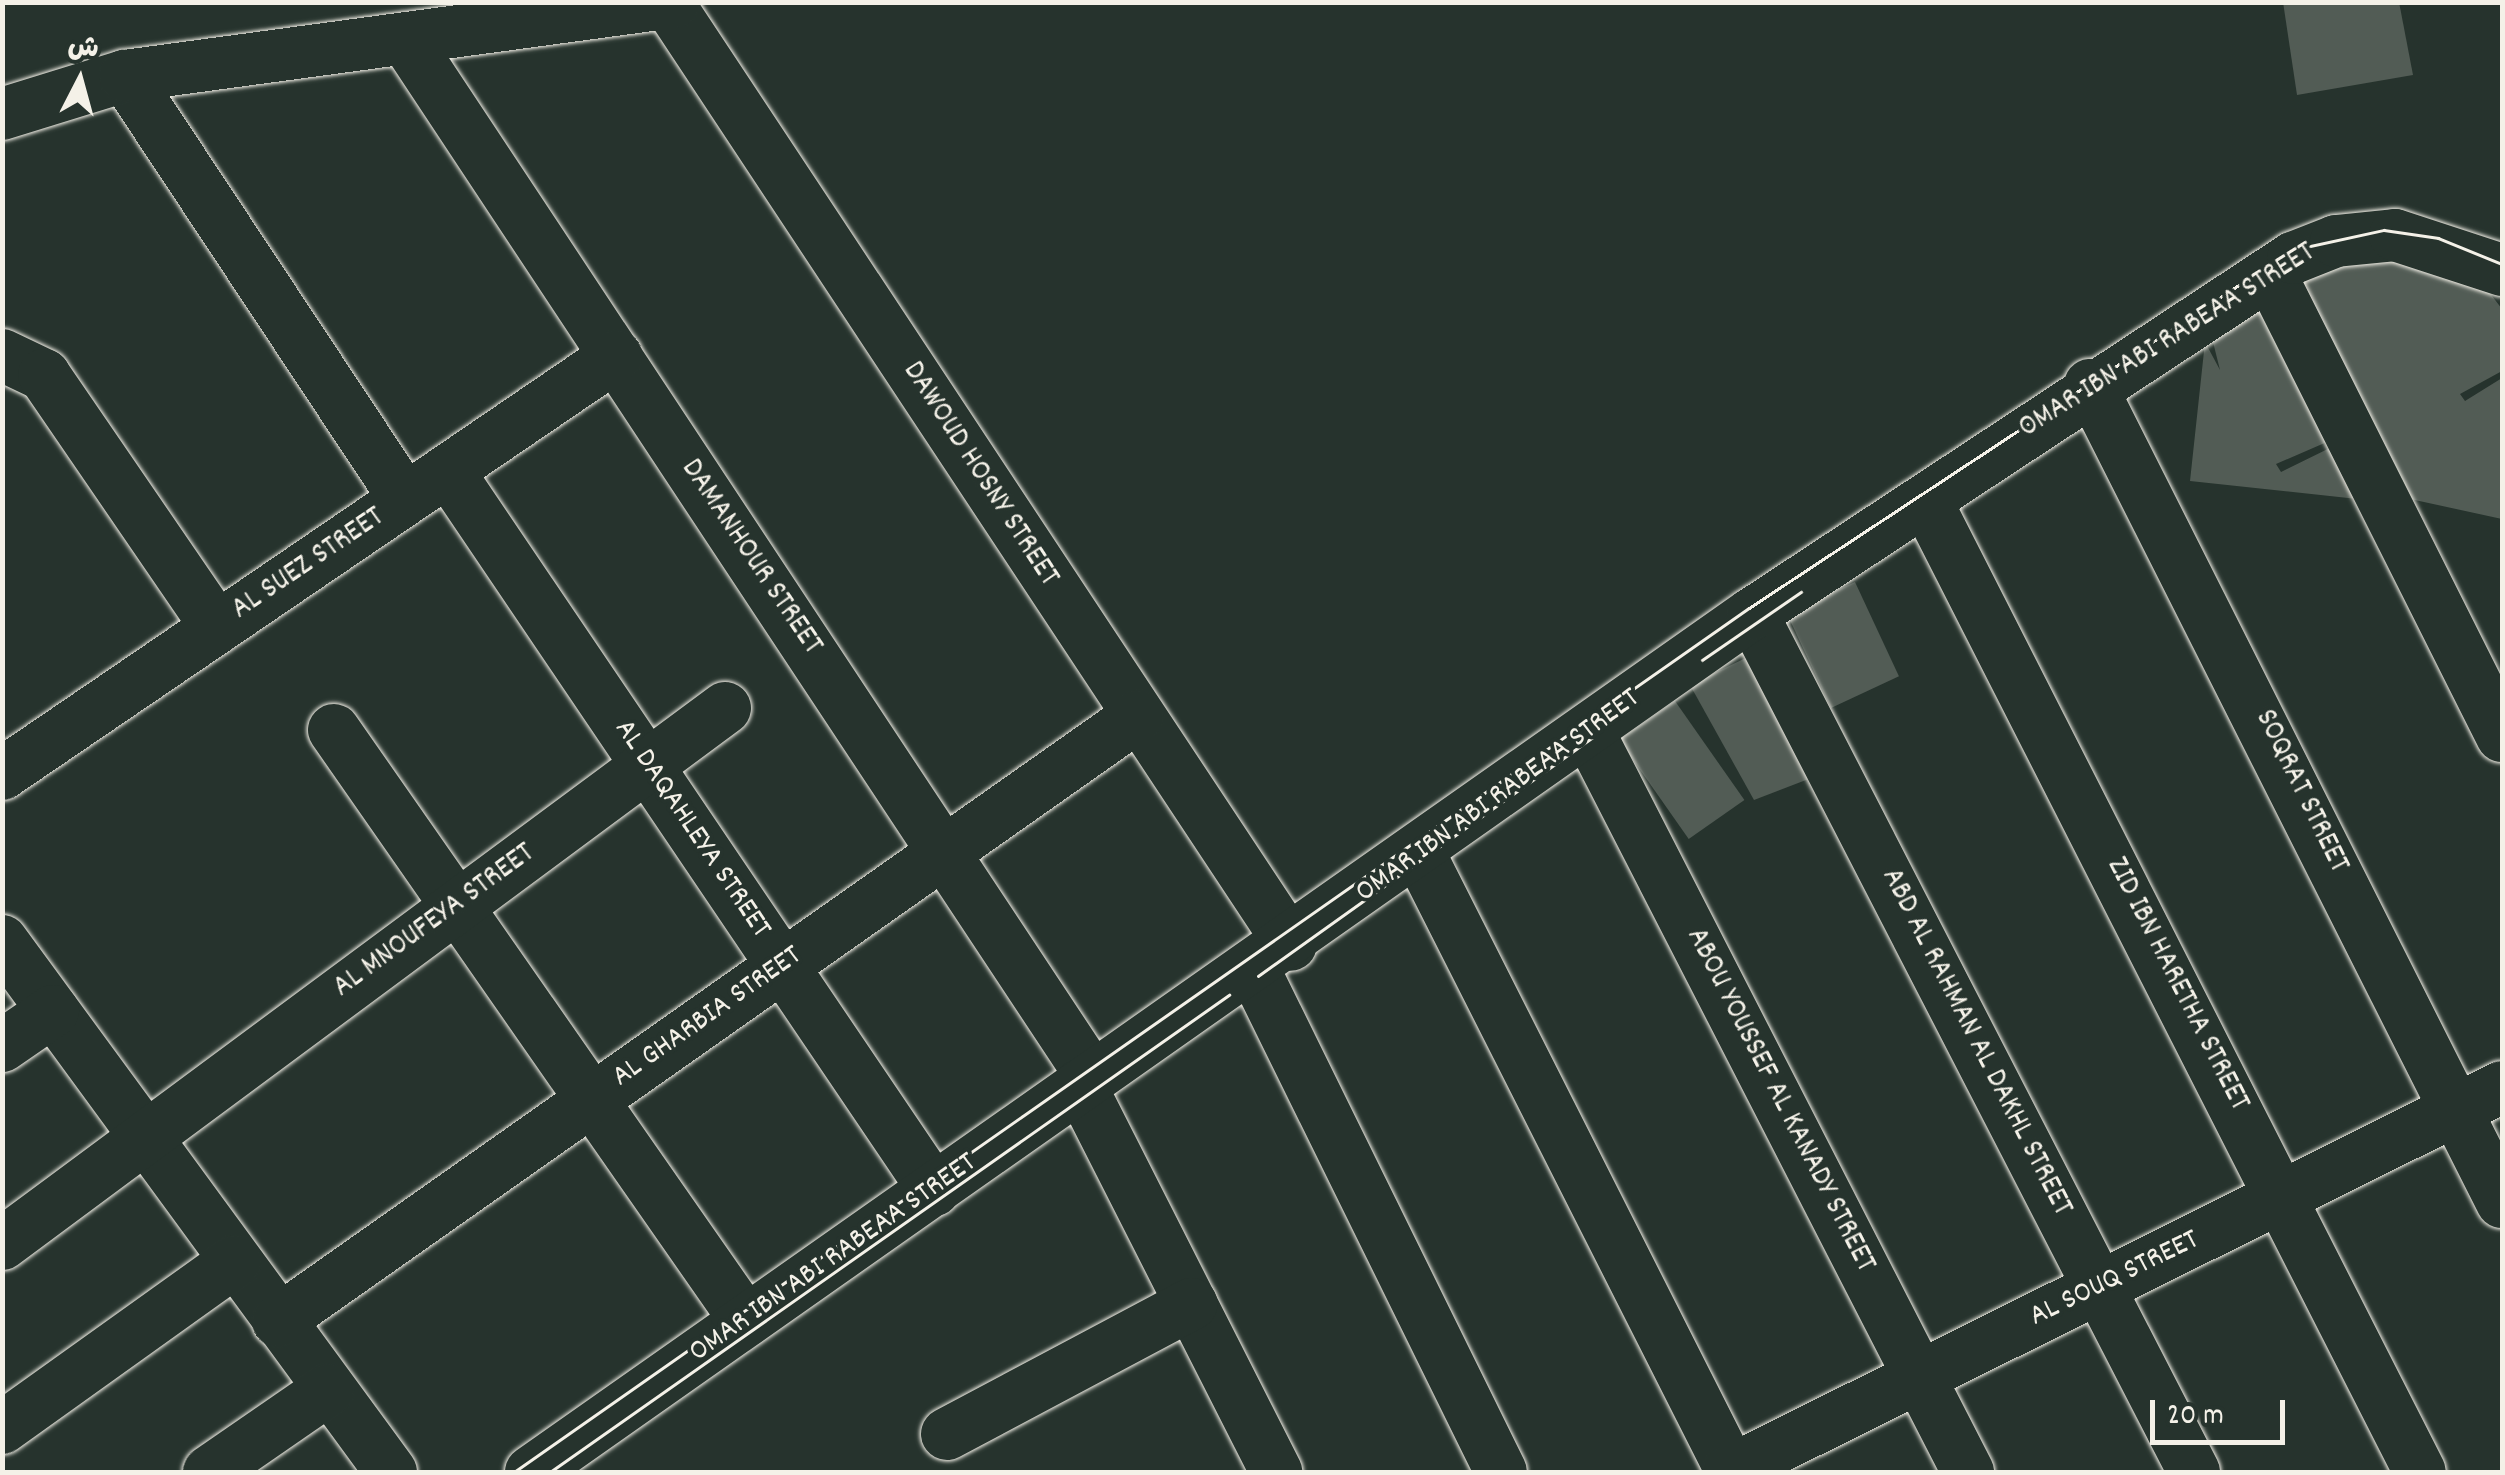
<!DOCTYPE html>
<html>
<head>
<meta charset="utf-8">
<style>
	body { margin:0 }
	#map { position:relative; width:2505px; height:1475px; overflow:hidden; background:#26332d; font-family:Dekko,"Playpen Sans Arabic",sans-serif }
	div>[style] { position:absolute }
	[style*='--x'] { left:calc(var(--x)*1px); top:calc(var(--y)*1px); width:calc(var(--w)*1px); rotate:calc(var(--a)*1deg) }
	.building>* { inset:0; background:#525c55; transform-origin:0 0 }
	.roads { filter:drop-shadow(0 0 2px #f4f1e8) drop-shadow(0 0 2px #f4f1e8) }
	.street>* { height:52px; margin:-26px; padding:0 26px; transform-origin:26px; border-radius:26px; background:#26332d }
	.tram>* { height:2.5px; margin:-1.25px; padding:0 1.25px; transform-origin:1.25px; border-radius:1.25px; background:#f4f1e8 }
	span { translate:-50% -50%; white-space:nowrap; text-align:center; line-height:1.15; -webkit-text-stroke:8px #26332d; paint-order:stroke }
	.street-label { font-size:30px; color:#f4f1e8 }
	.frame { position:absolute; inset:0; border:5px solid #f4f1e8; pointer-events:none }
	.north { position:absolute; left:30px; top:30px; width:100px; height:100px; -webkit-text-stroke:8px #26332d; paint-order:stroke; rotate:6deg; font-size:28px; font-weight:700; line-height:40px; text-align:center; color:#f4f1e8 }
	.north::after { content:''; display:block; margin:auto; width:35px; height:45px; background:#f4f1e8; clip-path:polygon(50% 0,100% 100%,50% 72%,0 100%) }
	.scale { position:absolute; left:2150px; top:1400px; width:135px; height:45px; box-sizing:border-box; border:5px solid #f4f1e8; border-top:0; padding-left:12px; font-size:30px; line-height:35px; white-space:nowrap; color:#f4f1e8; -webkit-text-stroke:8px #26332d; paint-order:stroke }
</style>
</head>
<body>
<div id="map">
	<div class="building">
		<div style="clip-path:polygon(2283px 2px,2399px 2px,2413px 75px,2297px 95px)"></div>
		<div style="clip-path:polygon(2396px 247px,2489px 292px,2502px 309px,2502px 371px,2460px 394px,2465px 401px,2502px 378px,2502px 519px,2401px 497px,2287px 279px)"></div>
		<div style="clip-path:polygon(2270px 289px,2343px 435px,2276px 464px,2281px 472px,2342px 442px,2385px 502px,2190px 481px,2205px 342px,2220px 370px,2210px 330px)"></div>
		<div style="left:1855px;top:582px;width:104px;height:75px;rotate:65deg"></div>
		<div style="clip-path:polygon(1760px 651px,1819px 775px,1754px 800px,1690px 685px)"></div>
		<div style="left:1675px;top:701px;width:121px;height:68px;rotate:55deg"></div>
	</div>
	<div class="roads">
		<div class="street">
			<div style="--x:668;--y:3;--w:1129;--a:56.52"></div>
			<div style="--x:406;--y:40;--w:1243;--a:56.51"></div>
			<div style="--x:125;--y:76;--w:507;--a:56.5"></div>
			<div style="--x:2;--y:114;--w:129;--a:-17.2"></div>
			<div style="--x:125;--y:76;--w:554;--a:-7.68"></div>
			<div style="--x:2270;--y:274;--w:517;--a:63.34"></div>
			<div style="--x:2;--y:355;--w:47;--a:25.5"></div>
			<div style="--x:44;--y:375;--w:306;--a:55.6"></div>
			<div style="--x:2090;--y:385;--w:915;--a:63.24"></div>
			<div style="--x:448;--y:471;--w:868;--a:55.94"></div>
			<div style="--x:1926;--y:501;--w:1089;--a:63.04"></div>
			<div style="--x:1752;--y:614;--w:965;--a:62.74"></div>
			<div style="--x:334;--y:730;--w:720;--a:55.12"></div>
			<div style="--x:1588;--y:731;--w:833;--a:62.85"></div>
			<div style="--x:2;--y:774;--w:743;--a:-34.25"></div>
			<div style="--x:1420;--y:855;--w:691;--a:63.18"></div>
			<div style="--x:2;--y:941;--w:658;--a:53.77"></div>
			<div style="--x:1254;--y:970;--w:559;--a:63.8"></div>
			<div style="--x:2;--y:1046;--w:62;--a:-34.5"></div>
			<div style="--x:1080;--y:1085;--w:434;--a:63.1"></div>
			<div style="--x:2;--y:1244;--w:900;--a:-36.55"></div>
			<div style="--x:278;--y:1321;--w:1051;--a:-35.13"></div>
			<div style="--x:2;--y:1428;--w:287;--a:-35.6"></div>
			<div style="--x:947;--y:1434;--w:277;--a:-28"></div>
			<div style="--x:209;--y:1472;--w:145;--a:-34.6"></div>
			<div style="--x:531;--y:1472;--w:1492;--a:-35.1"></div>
			<div style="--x:1752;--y:614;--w:648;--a:-33.35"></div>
			<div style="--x:2293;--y:258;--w:46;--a:-21.6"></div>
			<div style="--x:2336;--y:241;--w:59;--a:-5.8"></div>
			<div style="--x:2395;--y:235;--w:113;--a:18.1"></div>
			<div style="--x:1728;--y:1472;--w:864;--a:-26.45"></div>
		</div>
	</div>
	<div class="tram">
		<div style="--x:1702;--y:660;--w:120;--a:-34.5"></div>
		<div style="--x:1258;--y:976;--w:410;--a:-35.5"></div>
		<div style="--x:514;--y:1472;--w:1507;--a:-34.98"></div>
		<div style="--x:1749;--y:608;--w:650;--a:-33.4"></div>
		<div style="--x:2292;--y:250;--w:94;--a:-12.3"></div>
		<div style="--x:2384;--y:230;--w:55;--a:8.4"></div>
		<div style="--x:2438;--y:238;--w:69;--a:22.1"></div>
		<div style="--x:550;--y:1472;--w:830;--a:-35.09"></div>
	</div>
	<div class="street-label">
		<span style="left:2168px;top:342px;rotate:-32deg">OMAR IBN ABI RABEAA STREET</span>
		<span style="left:979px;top:475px;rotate:57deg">DAWOUD HOSNY STREET</span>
		<span style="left:750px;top:558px;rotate:56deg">DAMANHOUR STREET</span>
		<span style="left:309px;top:565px;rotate:-34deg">AL SUEZ STREET</span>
		<span style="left:2300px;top:792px;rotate:64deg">SOQRAT STREET</span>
		<span style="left:1499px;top:797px;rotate:-36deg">OMAR IBN ABI RABEAA STREET</span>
		<span style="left:691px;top:830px;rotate:56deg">AL DAQAHLEYA STREET</span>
		<span style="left:435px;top:922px;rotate:-36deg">AL MNOUFEYA STREET</span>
		<span style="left:2176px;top:985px;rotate:63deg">ZID IBN HARETHA STREET</span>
		<span style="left:708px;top:1018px;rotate:-35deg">AL GHARBIA STREET</span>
		<span style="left:1975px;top:1043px;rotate:63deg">ABD AL RAHMAN AL DAKHL STREET</span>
		<span style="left:1779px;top:1101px;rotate:63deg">ABOU YOUSSEF AL KANADY STREET</span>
		<span style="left:834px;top:1259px;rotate:-35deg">OMAR IBN ABI RABEAA STREET</span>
		<span style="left:2115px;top:1280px;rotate:-26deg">AL SOUQ STREET</span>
	</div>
	<div class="frame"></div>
	<div class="north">ش</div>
	<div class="scale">20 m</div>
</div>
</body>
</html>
